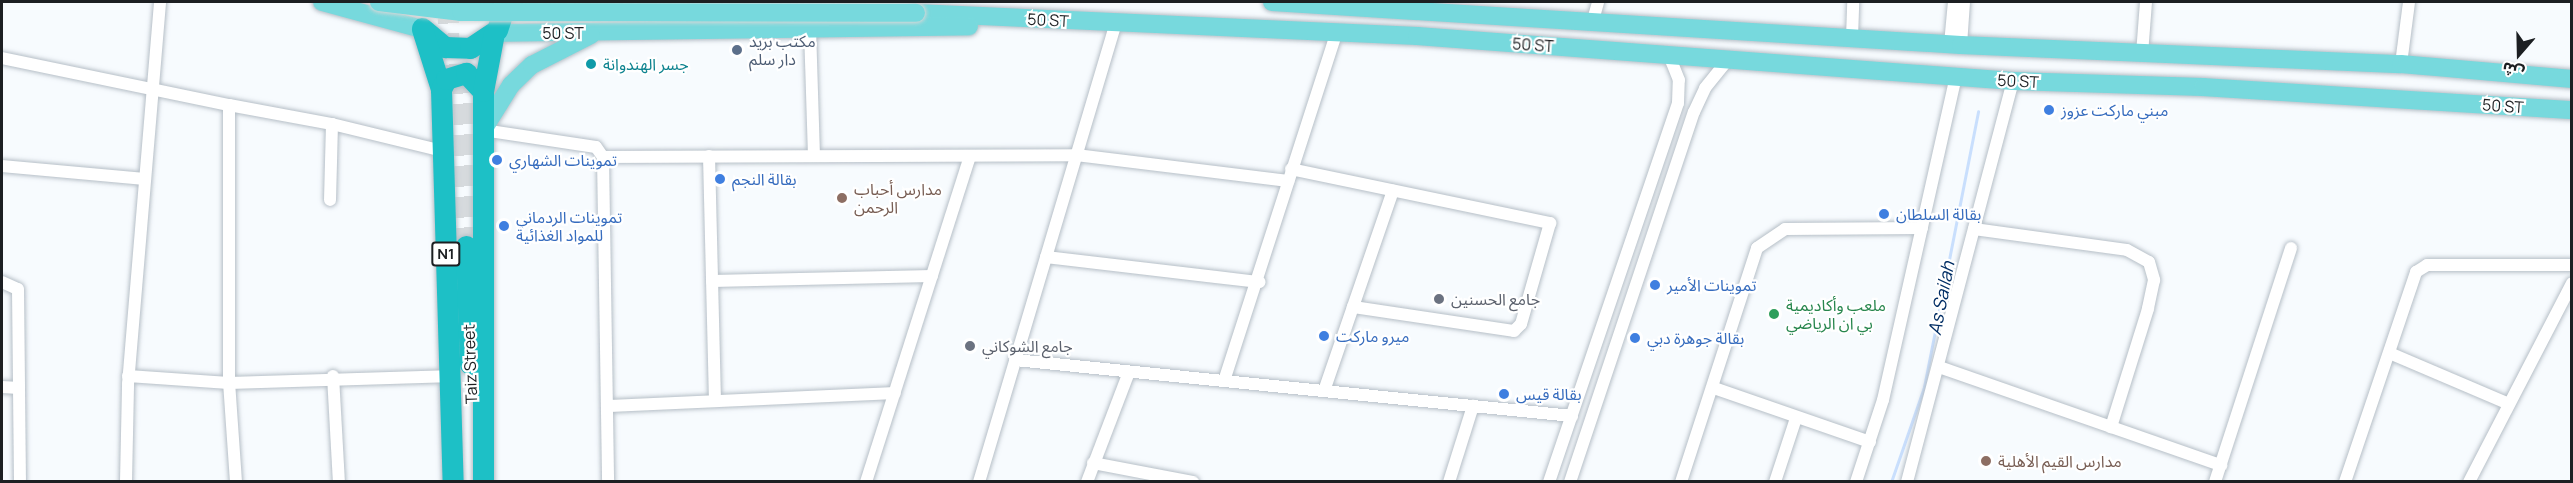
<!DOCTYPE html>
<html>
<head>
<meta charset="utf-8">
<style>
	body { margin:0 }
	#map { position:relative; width:2573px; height:483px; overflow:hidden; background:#f7fbfe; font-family:Manrope,"Noto Sans Arabic",sans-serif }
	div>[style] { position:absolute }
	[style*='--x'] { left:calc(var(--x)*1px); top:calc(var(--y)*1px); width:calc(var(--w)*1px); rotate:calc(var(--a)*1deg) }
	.stream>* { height:3px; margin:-1.5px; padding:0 1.5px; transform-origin:1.5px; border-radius:1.5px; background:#c9dffd }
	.highway-tunnel>* { height:21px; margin-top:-10.5px; transform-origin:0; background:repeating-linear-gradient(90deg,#d6dadd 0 21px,transparent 0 31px) }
	.roads { filter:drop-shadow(0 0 2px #b6bfc7) drop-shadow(0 0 2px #b6bfc7) }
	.street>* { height:12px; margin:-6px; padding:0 6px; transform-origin:6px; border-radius:6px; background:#fff }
	.primary>* { height:18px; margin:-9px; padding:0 9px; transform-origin:9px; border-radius:9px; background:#77d9dd }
	.highway>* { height:21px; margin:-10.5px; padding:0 10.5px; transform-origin:10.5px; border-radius:10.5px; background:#1dc0c6 }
	.bridges { filter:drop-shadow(0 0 2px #d6d7d7) drop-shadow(0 0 2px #d6d7d7) }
	.primary-bridge>* { height:18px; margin:-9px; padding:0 9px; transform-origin:9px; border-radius:9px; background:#77d9dd }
	.dots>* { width:16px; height:16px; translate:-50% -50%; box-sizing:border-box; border:3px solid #fff; border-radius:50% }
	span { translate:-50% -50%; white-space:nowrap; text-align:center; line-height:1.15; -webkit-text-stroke:4.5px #fff; paint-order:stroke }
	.shield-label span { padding:2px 4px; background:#fff; border:2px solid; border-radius:4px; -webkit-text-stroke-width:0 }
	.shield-label { font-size:15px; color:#1c1f22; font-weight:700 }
	.street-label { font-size:16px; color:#1c1f22 }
	.service-label { font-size:16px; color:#4e5e75 }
	.left { translate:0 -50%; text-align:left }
	.culture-label { font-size:16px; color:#0d838f }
	.shop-label { font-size:16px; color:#366cbe }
	.education-label { font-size:16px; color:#785e54 }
	.worship-label { font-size:16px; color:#5b616d }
	.leisure-label { font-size:16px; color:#27864d }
	.water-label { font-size:18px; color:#002d64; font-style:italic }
	.frame { position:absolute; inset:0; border:3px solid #1c1f22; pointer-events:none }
	.north { position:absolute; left:2489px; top:24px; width:60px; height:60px; -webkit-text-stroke:4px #fff; paint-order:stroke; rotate:200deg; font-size:16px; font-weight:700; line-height:24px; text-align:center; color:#1c1f22 }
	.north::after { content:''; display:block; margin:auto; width:21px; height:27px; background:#1c1f22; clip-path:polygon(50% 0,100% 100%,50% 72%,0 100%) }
</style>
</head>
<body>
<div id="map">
	<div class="stream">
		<div style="--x:1891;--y:482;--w:101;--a:-70.8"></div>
		<div style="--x:1924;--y:387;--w:281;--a:-78.9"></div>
	</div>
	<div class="highway-tunnel">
		<div style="--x:448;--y:2;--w:92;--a:88.8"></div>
		<div style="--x:463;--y:72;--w:174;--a:89"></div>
	</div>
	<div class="roads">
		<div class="street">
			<div style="--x:1593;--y:20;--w:19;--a:-74"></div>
			<div style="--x:810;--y:29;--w:127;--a:88.2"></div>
			<div style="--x:1852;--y:38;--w:36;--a:-88"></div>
			<div style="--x:1950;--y:44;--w:42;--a:-84.6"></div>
			<div style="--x:1961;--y:45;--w:43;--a:-86"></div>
			<div style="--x:2142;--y:54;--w:52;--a:-85.6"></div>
			<div style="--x:2;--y:58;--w:232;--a:11.7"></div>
			<div style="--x:2401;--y:64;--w:63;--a:-82.6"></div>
			<div style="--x:332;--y:124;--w:114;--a:13.7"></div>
			<div style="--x:483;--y:130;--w:114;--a:8.6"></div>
			<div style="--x:596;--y:147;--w:12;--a:55"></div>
			<div style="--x:603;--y:157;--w:325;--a:89.1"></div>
			<div style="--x:709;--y:156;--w:243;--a:88.6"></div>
			<div style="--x:603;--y:157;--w:473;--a:-0.2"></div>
			<div style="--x:1076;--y:155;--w:214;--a:7"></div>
			<div style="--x:2;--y:166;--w:143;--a:5.2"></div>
			<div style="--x:1291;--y:169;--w:265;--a:11.8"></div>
			<div style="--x:1550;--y:223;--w:105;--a:106"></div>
			<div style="--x:1521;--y:324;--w:10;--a:135"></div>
			<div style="--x:1514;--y:331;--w:163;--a:-171.5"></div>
			<div style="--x:1974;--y:229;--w:154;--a:7.8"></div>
			<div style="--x:2127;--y:250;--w:25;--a:29"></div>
			<div style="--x:2149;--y:262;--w:19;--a:74"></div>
			<div style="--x:2154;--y:280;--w:30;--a:102"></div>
			<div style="--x:2148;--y:309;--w:124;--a:107.4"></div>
			<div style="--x:1046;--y:257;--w:215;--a:6.7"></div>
			<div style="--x:712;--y:281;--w:220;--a:-1.3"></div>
			<div style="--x:2;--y:282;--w:17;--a:24"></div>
			<div style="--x:18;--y:289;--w:99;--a:89.4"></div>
			<div style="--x:2392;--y:354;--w:127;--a:23.1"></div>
			<div style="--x:1015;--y:360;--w:560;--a:5.74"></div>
			<div style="--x:1939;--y:367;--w:299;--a:19.2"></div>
			<div style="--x:128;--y:376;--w:101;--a:4"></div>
			<div style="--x:229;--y:383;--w:217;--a:-1.8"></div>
			<div style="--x:333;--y:376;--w:106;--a:86.8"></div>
			<div style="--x:1224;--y:381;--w:367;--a:-72.1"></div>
			<div style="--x:2;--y:387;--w:17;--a:3"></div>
			<div style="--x:19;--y:388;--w:94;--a:89.4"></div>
			<div style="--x:1714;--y:388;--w:165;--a:19.1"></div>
			<div style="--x:1324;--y:391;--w:212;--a:-71"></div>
			<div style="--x:610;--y:406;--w:285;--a:-2.6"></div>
			<div style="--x:1093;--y:463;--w:102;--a:10.8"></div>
			<div style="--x:126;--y:482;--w:98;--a:-88.8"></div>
			<div style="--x:128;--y:384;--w:383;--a:-85.2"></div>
			<div style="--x:236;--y:482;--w:99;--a:-94"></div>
			<div style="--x:229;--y:383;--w:278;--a:-90"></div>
			<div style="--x:229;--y:105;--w:105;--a:10.5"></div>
			<div style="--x:332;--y:124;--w:76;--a:91.5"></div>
			<div style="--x:866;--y:482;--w:341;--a:-72.3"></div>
			<div style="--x:979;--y:482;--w:479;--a:-73.4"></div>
			<div style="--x:1087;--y:482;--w:118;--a:-69.1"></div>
			<div style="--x:1449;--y:482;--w:80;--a:-72.5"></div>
			<div style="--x:1549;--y:482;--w:400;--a:-71.2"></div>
			<div style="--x:1678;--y:103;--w:23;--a:-88"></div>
			<div style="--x:1679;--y:80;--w:27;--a:-112"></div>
			<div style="--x:1570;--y:482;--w:390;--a:-71.5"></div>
			<div style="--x:1694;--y:112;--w:26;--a:-65"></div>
			<div style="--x:1705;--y:88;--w:36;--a:-51"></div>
			<div style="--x:1681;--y:482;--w:246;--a:-72"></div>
			<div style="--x:1757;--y:248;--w:34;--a:-34"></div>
			<div style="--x:1785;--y:229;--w:137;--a:-0.4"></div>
			<div style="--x:1775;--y:482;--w:67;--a:-71.8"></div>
			<div style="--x:1856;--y:482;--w:86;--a:-71.8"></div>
			<div style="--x:1883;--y:400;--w:331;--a:-77.3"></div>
			<div style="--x:1907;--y:482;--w:415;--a:-75.2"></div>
			<div style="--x:2215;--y:482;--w:246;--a:-72"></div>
			<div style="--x:2345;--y:482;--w:222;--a:-71.3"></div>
			<div style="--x:2416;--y:272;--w:13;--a:-32"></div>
			<div style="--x:2427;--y:265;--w:145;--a:0"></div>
			<div style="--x:2469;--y:482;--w:224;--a:-62.6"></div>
		</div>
		<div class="primary">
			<div style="--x:322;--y:2;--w:104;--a:15.1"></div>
			<div style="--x:1272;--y:2;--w:690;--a:3.57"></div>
			<div style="--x:1961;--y:45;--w:440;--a:2.5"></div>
			<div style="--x:2401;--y:64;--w:172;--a:5"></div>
			<div style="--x:916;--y:13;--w:502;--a:2.63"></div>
			<div style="--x:1417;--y:36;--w:598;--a:4.32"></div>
			<div style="--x:2013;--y:81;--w:190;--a:1.8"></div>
			<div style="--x:2203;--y:87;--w:370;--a:3.6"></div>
			<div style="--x:494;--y:33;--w:475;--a:-0.8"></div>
			<div style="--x:483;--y:130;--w:53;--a:-58.1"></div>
			<div style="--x:511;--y:85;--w:29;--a:-44"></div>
			<div style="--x:532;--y:65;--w:66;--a:-27"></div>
		</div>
		<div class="highway">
			<div style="--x:422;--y:28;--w:30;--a:40"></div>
			<div style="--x:445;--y:47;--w:25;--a:2"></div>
			<div style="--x:470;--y:48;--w:32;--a:-34"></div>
			<div style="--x:497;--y:30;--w:29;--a:-72"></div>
			<div style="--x:422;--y:29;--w:63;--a:72.4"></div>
			<div style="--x:441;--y:89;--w:393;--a:88.3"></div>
			<div style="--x:441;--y:89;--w:11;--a:-63"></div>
			<div style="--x:446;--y:79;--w:21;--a:-17"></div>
			<div style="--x:466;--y:73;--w:25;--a:47"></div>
			<div style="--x:466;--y:246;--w:118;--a:88.1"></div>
			<div style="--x:483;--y:482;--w:391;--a:-90"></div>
			<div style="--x:483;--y:91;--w:59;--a:-79.3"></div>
		</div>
	</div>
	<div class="bridges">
		<div class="primary-bridge">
			<div style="--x:379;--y:2;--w:83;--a:7"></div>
			<div style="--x:461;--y:12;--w:455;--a:0.1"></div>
		</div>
	</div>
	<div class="dots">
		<div style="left:737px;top:50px;background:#5c6f8a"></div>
		<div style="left:591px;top:64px;background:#0f9aa8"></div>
		<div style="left:2049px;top:110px;background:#3f7fe0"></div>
		<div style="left:497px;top:160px;background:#3f7fe0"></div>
		<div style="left:720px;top:179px;background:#3f7fe0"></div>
		<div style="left:842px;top:198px;background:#8d6e63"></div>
		<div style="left:1884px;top:214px;background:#3f7fe0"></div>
		<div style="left:504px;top:226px;background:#3f7fe0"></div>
		<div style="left:1655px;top:285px;background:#3f7fe0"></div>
		<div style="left:1439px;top:299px;background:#6b7280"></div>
		<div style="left:1774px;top:314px;background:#2e9e5b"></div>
		<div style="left:1324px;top:336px;background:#3f7fe0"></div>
		<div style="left:1635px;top:338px;background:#3f7fe0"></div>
		<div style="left:970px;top:346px;background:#6b7280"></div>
		<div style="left:1504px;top:394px;background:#3f7fe0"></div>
		<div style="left:1986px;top:461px;background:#8d6e63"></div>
	</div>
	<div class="shield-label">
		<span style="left:446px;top:254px">N1</span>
	</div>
	<div class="street-label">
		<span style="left:1048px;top:20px;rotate:3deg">50 ST</span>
		<span style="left:563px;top:33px">50 ST</span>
		<span style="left:1533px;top:45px;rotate:4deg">50 ST</span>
		<span style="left:2018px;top:81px;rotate:3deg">50 ST</span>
		<span style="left:2503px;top:106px;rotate:4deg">50 ST</span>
		<span style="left:470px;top:364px;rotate:-92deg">Taiz Street</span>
	</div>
	<div class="service-label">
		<span class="left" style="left:749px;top:50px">مكتب بريد<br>دار سلم</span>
	</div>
	<div class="culture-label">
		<span class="left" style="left:603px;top:64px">جسر الهندوانة</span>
	</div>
	<div class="shop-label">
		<span class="left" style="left:2061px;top:110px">مبني ماركت عزوز</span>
		<span class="left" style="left:509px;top:160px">تموينات الشهاري</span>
		<span class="left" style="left:732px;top:179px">بقالة النجم</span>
		<span class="left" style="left:1896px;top:214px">بقالة السلطان</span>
		<span class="left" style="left:516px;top:226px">تموينات الردماني<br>للمواد الغذائية</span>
		<span class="left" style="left:1667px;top:285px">تموينات الأمير</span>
		<span class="left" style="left:1336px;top:336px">ميرو ماركت</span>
		<span class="left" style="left:1647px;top:338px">بقالة جوهرة دبي</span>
		<span class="left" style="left:1516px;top:394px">بقالة قيس</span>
	</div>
	<div class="education-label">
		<span class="left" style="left:854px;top:198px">مدارس أحباب<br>الرحمن</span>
		<span class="left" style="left:1998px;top:461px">مدارس القيم الأهلية</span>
	</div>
	<div class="worship-label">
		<span class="left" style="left:1451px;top:299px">جامع الحسنين</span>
		<span class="left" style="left:982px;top:346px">جامع الشوكاني</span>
	</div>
	<div class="leisure-label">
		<span class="left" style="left:1786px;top:314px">ملعب وأكاديمية<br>بي ان الرياضي</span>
	</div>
	<div class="water-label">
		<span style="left:1941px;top:298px;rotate:-79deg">As Sailah</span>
	</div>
	<div class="frame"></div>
	<div class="north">ش</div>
</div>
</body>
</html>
